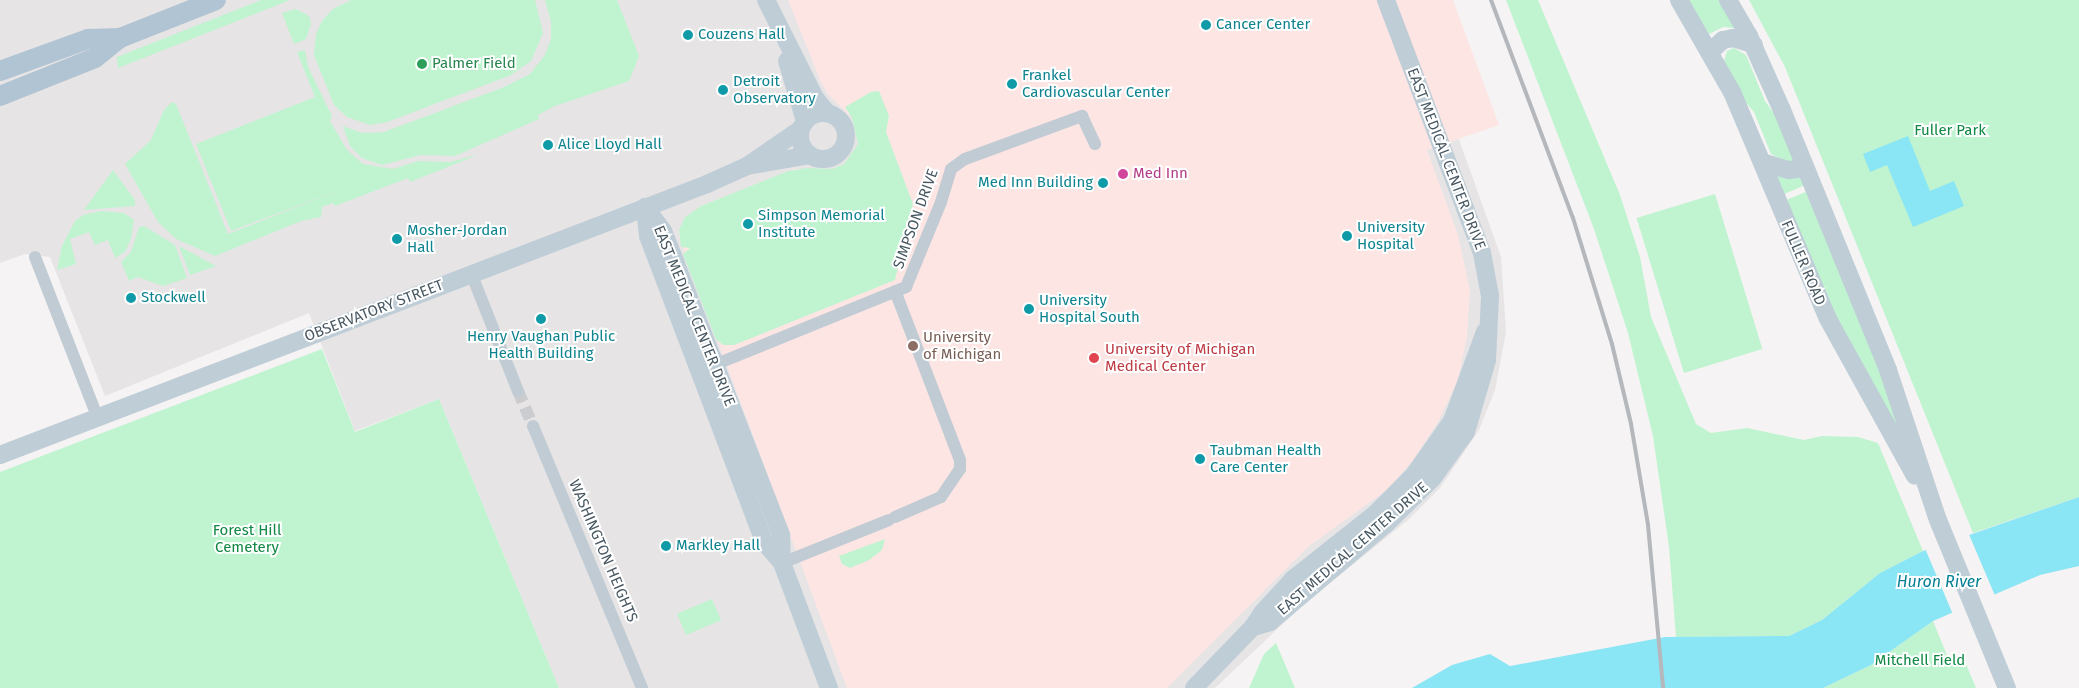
<!DOCTYPE html>
<html>
<head>
<meta charset="utf-8">
<style>
	body { margin:0 }
	#map { position:relative; width:2079px; height:688px; overflow:hidden; background:#f5f3f3; font-family:"Fira Sans",sans-serif }
	div>[style] { position:absolute }
	[style*='--x'] { left:calc(var(--x)*1px); top:calc(var(--y)*1px); width:calc(var(--w)*1px); rotate:calc(var(--a)*1deg) }
	.education>* { inset:0; background:#e6e4e5 }
	.medical>* { inset:0; background:#fde5e4 }
	.green>* { inset:0; background:#c0f4d0; transform-origin:0 0 }
	.water>* { inset:0; background:#8ae5f4 }
	.pier>* { inset:0; background:#f5f3f3; transform-origin:0 0 }
	.street-tunnel>* { height:12px; margin-top:-6px; transform-origin:0; background:repeating-linear-gradient(90deg,#cacccf 0 12px,transparent 0 18px) }
	.street>* { height:12px; margin:-6px; padding:0 6px; transform-origin:6px; border-radius:6px; background:#c0cbd3 }
	.secondary>* { height:18px; margin:-9px; padding:0 9px; transform-origin:9px; border-radius:9px; background:#bfcdd7 }
	.secondary>.ring { margin:-9px; padding:0; box-sizing:content-box; background:none; border:18px solid #bfcdd7; border-radius:50% }
	.primary>* { height:20px; margin:-10px; padding:0 10px; transform-origin:10px; border-radius:10px; background:#b1c4d3 }
	.rail>* { height:4px; margin:-2px; padding:0 2px; transform-origin:2px; border-radius:2px; background:#b4b8bd }
	.dots>* { width:14px; height:14px; translate:-50% -50%; box-sizing:border-box; border:2px solid #fff; border-radius:50% }
	span { translate:-50% -50%; white-space:nowrap; text-align:center; line-height:1.15; -webkit-text-stroke:4px #fff; paint-order:stroke }
	.culture-label { font-size:15px; color:#0d838f }
	.left { translate:0 -50%; text-align:left }
	.right { translate:-100% -50%; text-align:right }
	.leisure-label { font-size:15px; color:#27864d }
	.park-label { font-size:15px; color:#108743 }
	.street-label { font-size:15px; color:#485862 }
	.hotel-label { font-size:15px; color:#b23c85 }
	.education-label { font-size:15px; color:#785e54 }
	.health-label { font-size:15px; color:#be3a42 }
	.water-label { font-size:16px; color:#047e93; font-style:italic }
</style>
</head>
<body>
<div id="map">
	<div class="education">
		<div style="clip-path:polygon(0 0,1409px 0,1501px 257px,1506px 332px,1495px 390px,1479px 430px,1440px 488px,1408px 520px,1304px 604px,1215px 688px,559px 688px,439px 399px,355px 431px,309px 313px,105px 396px,50px 257px,25px 254px,0 263px)"></div>
	</div>
	<div class="medical">
		<div style="clip-path:polygon(788px 0,1453px 0,1499px 125px,1427px 150px,1458px 235px,1470px 290px,1467px 336px,1458px 380px,1438px 422px,1413px 460px,1388px 489px,1308px 547px,1167px 688px,847px 688px,679px 237px,685px 217px,701px 206px,794px 169px,832px 169px,844px 164px,858px 144px,852px 118px,827px 93px,820px 80px)"></div>
	</div>
	<div class="green">
		<div style="clip-path:polygon(261px 0,290px 0,118px 68px,117px 57px)"></div>
		<div style="clip-path:polygon(351px 0,535px 0,543px 33px,531px 61px,511px 75px,387px 122px,370px 125px,347px 117px,334px 105px,314px 55px,316px 34px,322px 21px,333px 9px)"></div>
		<div style="clip-path:polygon(545px 0,617px 0,639px 56px,629px 81px,555px 106px,538px 115px,539px 119px,455px 156px,421px 155px,382px 165px,362px 158px,350px 146px,343px 126px,362px 133px,384px 132px,504px 87px,530px 74px,545px 55px,551px 39px,551px 22px)"></div>
		<div style="clip-path:polygon(1506px 0,1538px 0,1620px 195px,1640px 257px,1651px 317px,1696px 424px,1711px 433px,1747px 428px,1804px 440px,1822px 436px,1858px 437px,1878px 443px,1923px 551px,1880px 573px,1822px 620px,1789px 636px,1676px 637px,1669px 547px,1653px 436px,1628px 333px,1594px 229px)"></div>
		<div style="clip-path:polygon(1688px 0,1720px 0,1735px 28px,1723px 27px,1709px 34px)"></div>
		<div style="clip-path:polygon(1749px 0,2079px 0,2079px 497px,1973px 533px,1785px 67px)"></div>
		<div style="clip-path:polygon(296px 9px,309px 16px,311px 24px,306px 39px,294px 44px,282px 13px)"></div>
		<div style="clip-path:polygon(1734px 48px,1746px 55px,1765px 101px,1778px 119px,1795px 160px,1790px 163px,1771px 154px,1754px 112px,1743px 99px,1724px 61px,1727px 51px)"></div>
		<div style="clip-path:polygon(305px 50px,308px 67px,332px 116px,330px 121px,347px 150px,363px 164px,393px 169px,418px 161px,451px 162px,480px 154px,410px 182px,408px 178px,335px 206px,333px 203px,322px 207px,321px 217px,301px 221px,215px 256px,176px 239px,158px 222px,125px 164px,151px 140px,164px 110px,172px 102px,176px 104px,228px 234px,350px 186px,231px 231px,196px 144px,315px 97px,297px 52px)"></div>
		<div style="clip-path:polygon(879px 91px,889px 116px,886px 132px,913px 204px,895px 280px,734px 345px,723px 345px,716px 339px,683px 254px,690px 248px,681px 247px,679px 230px,685px 217px,701px 206px,788px 171px,807px 168px,832px 169px,844px 164px,858px 144px,852px 118px,845px 107px,871px 92px)"></div>
		<div style="clip-path:polygon(113px 170px,135px 200px,135px 206px,84px 210px)"></div>
		<div style="clip-path:polygon(1776px 176px,1802px 177px,1805px 185px,1782px 195px)"></div>
		<div style="clip-path:polygon(1808px 191px,1923px 476px,1841px 330px,1786px 200px)"></div>
		<div style="left:1715px;top:194px;width:162px;height:82px;rotate:73deg"></div>
		<div style="clip-path:polygon(101px 211px,124px 213px,134px 220px,131px 239px,125px 252px,115px 258px,108px 240px,95px 245px,89px 232px,70px 239px,76px 264px,57px 270px,62px 246px,75px 221px,83px 215px)"></div>
		<div style="clip-path:polygon(144px 226px,175px 245px,187px 278px,163px 286px,138px 277px,129px 281px,121px 262px,131px 252px,139px 227px)"></div>
		<div style="clip-path:polygon(179px 246px,216px 266px,190px 275px)"></div>
		<div style="clip-path:polygon(322px 349px,355px 432px,439px 399px,559px 688px,0 688px,0 472px)"></div>
		<div style="clip-path:polygon(885px 539px,882px 550px,869px 560px,850px 568px,842px 564px,839px 556px)"></div>
		<div style="left:712px;top:599px;width:23px;height:38px;rotate:67deg"></div>
		<div style="clip-path:polygon(1933px 621px,1951px 665px,1966px 664px,1976px 688px,1823px 688px,1871px 665px)"></div>
		<div style="clip-path:polygon(1276px 643px,1295px 688px,1249px 688px,1264px 654px)"></div>
	</div>
	<div class="water">
		<div style="clip-path:polygon(1908px 136px,1930px 191px,1954px 181px,1964px 206px,1913px 227px,1887px 165px,1870px 172px,1863px 154px)"></div>
		<div style="clip-path:polygon(2079px 497px,2079px 566px,2040px 575px,1933px 621px,1871px 665px,1823px 688px,1412px 688px,1452px 665px,1490px 654px,1510px 666px,1665px 637px,1789px 636px,1822px 620px,1880px 573px,1923px 551px)"></div>
	</div>
	<div class="pier">
		<div style="left:1968px;top:532px;width:70px;height:46px;rotate:67deg"></div>
	</div>
	<div class="street-tunnel">
		<div style="--x:518;--y:391;--w:38;--a:67"></div>
	</div>
	<div class="street">
		<div style="--x:35;--y:257;--w:174;--a:68.7"></div>
		<div style="--x:471;--y:273;--w:127;--a:68.3"></div>
		<div style="--x:709;--y:367;--w:213;--a:-22.1"></div>
		<div style="--x:906;--y:287;--w:92;--a:-67.6"></div>
		<div style="--x:941;--y:202;--w:34;--a:-73"></div>
		<div style="--x:951;--y:169;--w:17;--a:-36"></div>
		<div style="--x:965;--y:159;--w:125;--a:-20.2"></div>
		<div style="--x:1082;--y:116;--w:31;--a:65"></div>
		<div style="--x:533;--y:426;--w:284;--a:67.4"></div>
		<div style="--x:895;--y:517;--w:50;--a:-23.5"></div>
		<div style="--x:941;--y:497;--w:34;--a:-56"></div>
		<div style="--x:960;--y:469;--w:9;--a:-90"></div>
		<div style="--x:960;--y:460;--w:181;--a:-111"></div>
		<div style="--x:782;--y:563;--w:115;--a:-21.9"></div>
	</div>
	<div class="secondary">
		<div style="--x:766;--y:0;--w:110;--a:63.4"></div>
		<div style="--x:815;--y:98;--w:19;--a:51"></div>
		<div style="--x:1679;--y:0;--w:106;--a:60.1"></div>
		<div style="--x:1732;--y:92;--w:246;--a:67.1"></div>
		<div style="--x:1828;--y:319;--w:179;--a:61"></div>
		<div style="--x:1728;--y:0;--w:42;--a:59.7"></div>
		<div style="--x:1749;--y:36;--w:81;--a:66"></div>
		<div style="--x:1782;--y:110;--w:281;--a:67.8"></div>
		<div style="--x:1888;--y:370;--w:158;--a:71.6"></div>
		<div style="--x:1938;--y:520;--w:182;--a:67.7"></div>
		<div style="--x:1711;--y:51;--w:16;--a:-43"></div>
		<div style="--x:1723;--y:40;--w:10;--a:-11"></div>
		<div style="--x:1733;--y:38;--w:22;--a:18"></div>
		<div style="--x:787;--y:61;--w:63;--a:73.3"></div>
		<div class="ring" style="left:800px;top:113px;width:28px;height:28px"></div>
		<div style="--x:1762;--y:162;--w:28;--a:17"></div>
		<div style="--x:1789;--y:170;--w:16;--a:-7"></div>
		<div style="--x:747;--y:166;--w:64;--a:-9.9"></div>
		<div style="--x:645;--y:207;--w:30;--a:53"></div>
		<div style="--x:663;--y:231;--w:35;--a:68"></div>
		<div style="--x:676;--y:264;--w:291;--a:68.8"></div>
		<div style="--x:781;--y:535;--w:28;--a:88"></div>
		<div style="--x:782;--y:563;--w:134;--a:69.4"></div>
		<div style="--x:645;--y:207;--w:29;--a:84"></div>
		<div style="--x:648;--y:236;--w:327;--a:69.2"></div>
		<div style="--x:764;--y:542;--w:28;--a:49"></div>
		<div style="--x:0;--y:455;--w:757;--a:-20.97"></div>
		<div style="--x:707;--y:184;--w:44;--a:-24.2"></div>
		<div style="--x:747;--y:166;--w:65;--a:-34.4"></div>
		<div style="--x:1253;--y:627;--w:18;--a:-16"></div>
		<div style="--x:1270;--y:622;--w:153;--a:-40.2"></div>
		<div style="--x:1387;--y:523;--w:63;--a:-44.4"></div>
		<div style="--x:1432;--y:479;--w:58;--a:-54.1"></div>
		<div style="--x:1466;--y:432;--w:75;--a:-73.7"></div>
		<div style="--x:1487;--y:360;--w:64;--a:-87.3"></div>
		<div style="--x:1490;--y:296;--w:44;--a:-100.5"></div>
		<div style="--x:1482;--y:253;--w:271;--a:-110.8"></div>
		<div style="--x:1194;--y:688;--w:85;--a:-46"></div>
		<div style="--x:1253;--y:627;--w:17;--a:-57"></div>
		<div style="--x:1262;--y:613;--w:46;--a:-47.6"></div>
		<div style="--x:1293;--y:579;--w:105;--a:-38.4"></div>
		<div style="--x:1375;--y:514;--w:55;--a:-45"></div>
		<div style="--x:1414;--y:475;--w:66;--a:-54.9"></div>
		<div style="--x:1452;--y:421;--w:95;--a:-69.7"></div>
	</div>
	<div class="primary">
		<div style="--x:0;--y:71;--w:94;--a:-20"></div>
		<div style="--x:88;--y:39;--w:32;--a:-2"></div>
		<div style="--x:0;--y:96;--w:102;--a:-21.8"></div>
		<div style="--x:95;--y:58;--w:32;--a:-39"></div>
		<div style="--x:120;--y:38;--w:103;--a:-21.6"></div>
	</div>
	<div class="rail">
		<div style="--x:1491;--y:0;--w:233;--a:69.4"></div>
		<div style="--x:1573;--y:218;--w:132;--a:72.8"></div>
		<div style="--x:1612;--y:344;--w:82;--a:76.6"></div>
		<div style="--x:1631;--y:424;--w:102;--a:80.4"></div>
		<div style="--x:1648;--y:525;--w:164;--a:84.7"></div>
	</div>
	<div class="dots">
		<div style="left:1206px;top:25px;background:#0f9aa8"></div>
		<div style="left:688px;top:35px;background:#0f9aa8"></div>
		<div style="left:422px;top:64px;background:#2e9e5b"></div>
		<div style="left:1012px;top:84px;background:#0f9aa8"></div>
		<div style="left:723px;top:90px;background:#0f9aa8"></div>
		<div style="left:548px;top:145px;background:#0f9aa8"></div>
		<div style="left:1123px;top:174px;background:#d1479c"></div>
		<div style="left:1103px;top:183px;background:#0f9aa8"></div>
		<div style="left:748px;top:224px;background:#0f9aa8"></div>
		<div style="left:1347px;top:236px;background:#0f9aa8"></div>
		<div style="left:397px;top:239px;background:#0f9aa8"></div>
		<div style="left:131px;top:298px;background:#0f9aa8"></div>
		<div style="left:1029px;top:309px;background:#0f9aa8"></div>
		<div style="left:541px;top:319px;background:#0f9aa8"></div>
		<div style="left:913px;top:346px;background:#8d6e63"></div>
		<div style="left:1094px;top:358px;background:#e0444e"></div>
		<div style="left:1200px;top:459px;background:#0f9aa8"></div>
		<div style="left:666px;top:546px;background:#0f9aa8"></div>
	</div>
	<div class="culture-label">
		<span class="left" style="left:1216px;top:25px">Cancer Center</span>
		<span class="left" style="left:698px;top:35px">Couzens Hall</span>
		<span class="left" style="left:1022px;top:84px">Frankel<br>Cardiovascular Center</span>
		<span class="left" style="left:733px;top:90px">Detroit<br>Observatory</span>
		<span class="left" style="left:558px;top:145px">Alice Lloyd Hall</span>
		<span class="right" style="left:1093px;top:183px">Med Inn Building</span>
		<span class="left" style="left:758px;top:224px">Simpson Memorial<br>Institute</span>
		<span class="left" style="left:1357px;top:236px">University<br>Hospital</span>
		<span class="left" style="left:407px;top:239px">Mosher-Jordan<br>Hall</span>
		<span class="left" style="left:141px;top:298px">Stockwell</span>
		<span class="left" style="left:1039px;top:309px">University<br>Hospital South</span>
		<span style="left:541px;top:345px">Henry Vaughan Public<br>Health Building</span>
		<span class="left" style="left:1210px;top:459px">Taubman Health<br>Care Center</span>
		<span class="left" style="left:676px;top:546px">Markley Hall</span>
	</div>
	<div class="leisure-label">
		<span class="left" style="left:432px;top:64px">Palmer Field</span>
	</div>
	<div class="park-label">
		<span style="left:1950px;top:131px">Fuller Park</span>
		<span style="left:247px;top:539px">Forest Hill<br>Cemetery</span>
		<span style="left:1920px;top:661px">Mitchell Field</span>
	</div>
	<div class="street-label">
		<span style="left:1446px;top:159px;rotate:69deg">EAST MEDICAL CENTER DRIVE</span>
		<span style="left:916px;top:219px;rotate:-70deg">SIMPSON DRIVE</span>
		<span style="left:1803px;top:263px;rotate:67deg">FULLER ROAD</span>
		<span style="left:374px;top:311px;rotate:-21deg">OBSERVATORY STREET</span>
		<span style="left:694px;top:316px;rotate:68deg">EAST MEDICAL CENTER DRIVE</span>
		<span style="left:1353px;top:549px;rotate:-41deg">EAST MEDICAL CENTER DRIVE</span>
		<span style="left:603px;top:551px;rotate:67deg">WASHINGTON HEIGHTS</span>
	</div>
	<div class="hotel-label">
		<span class="left" style="left:1133px;top:174px">Med Inn</span>
	</div>
	<div class="education-label">
		<span class="left" style="left:923px;top:346px">University<br>of Michigan</span>
	</div>
	<div class="health-label">
		<span class="left" style="left:1105px;top:358px">University of Michigan<br>Medical Center</span>
	</div>
	<div class="water-label">
		<span style="left:1939px;top:582px">Huron River</span>
	</div>
</div>
</body>
</html>
